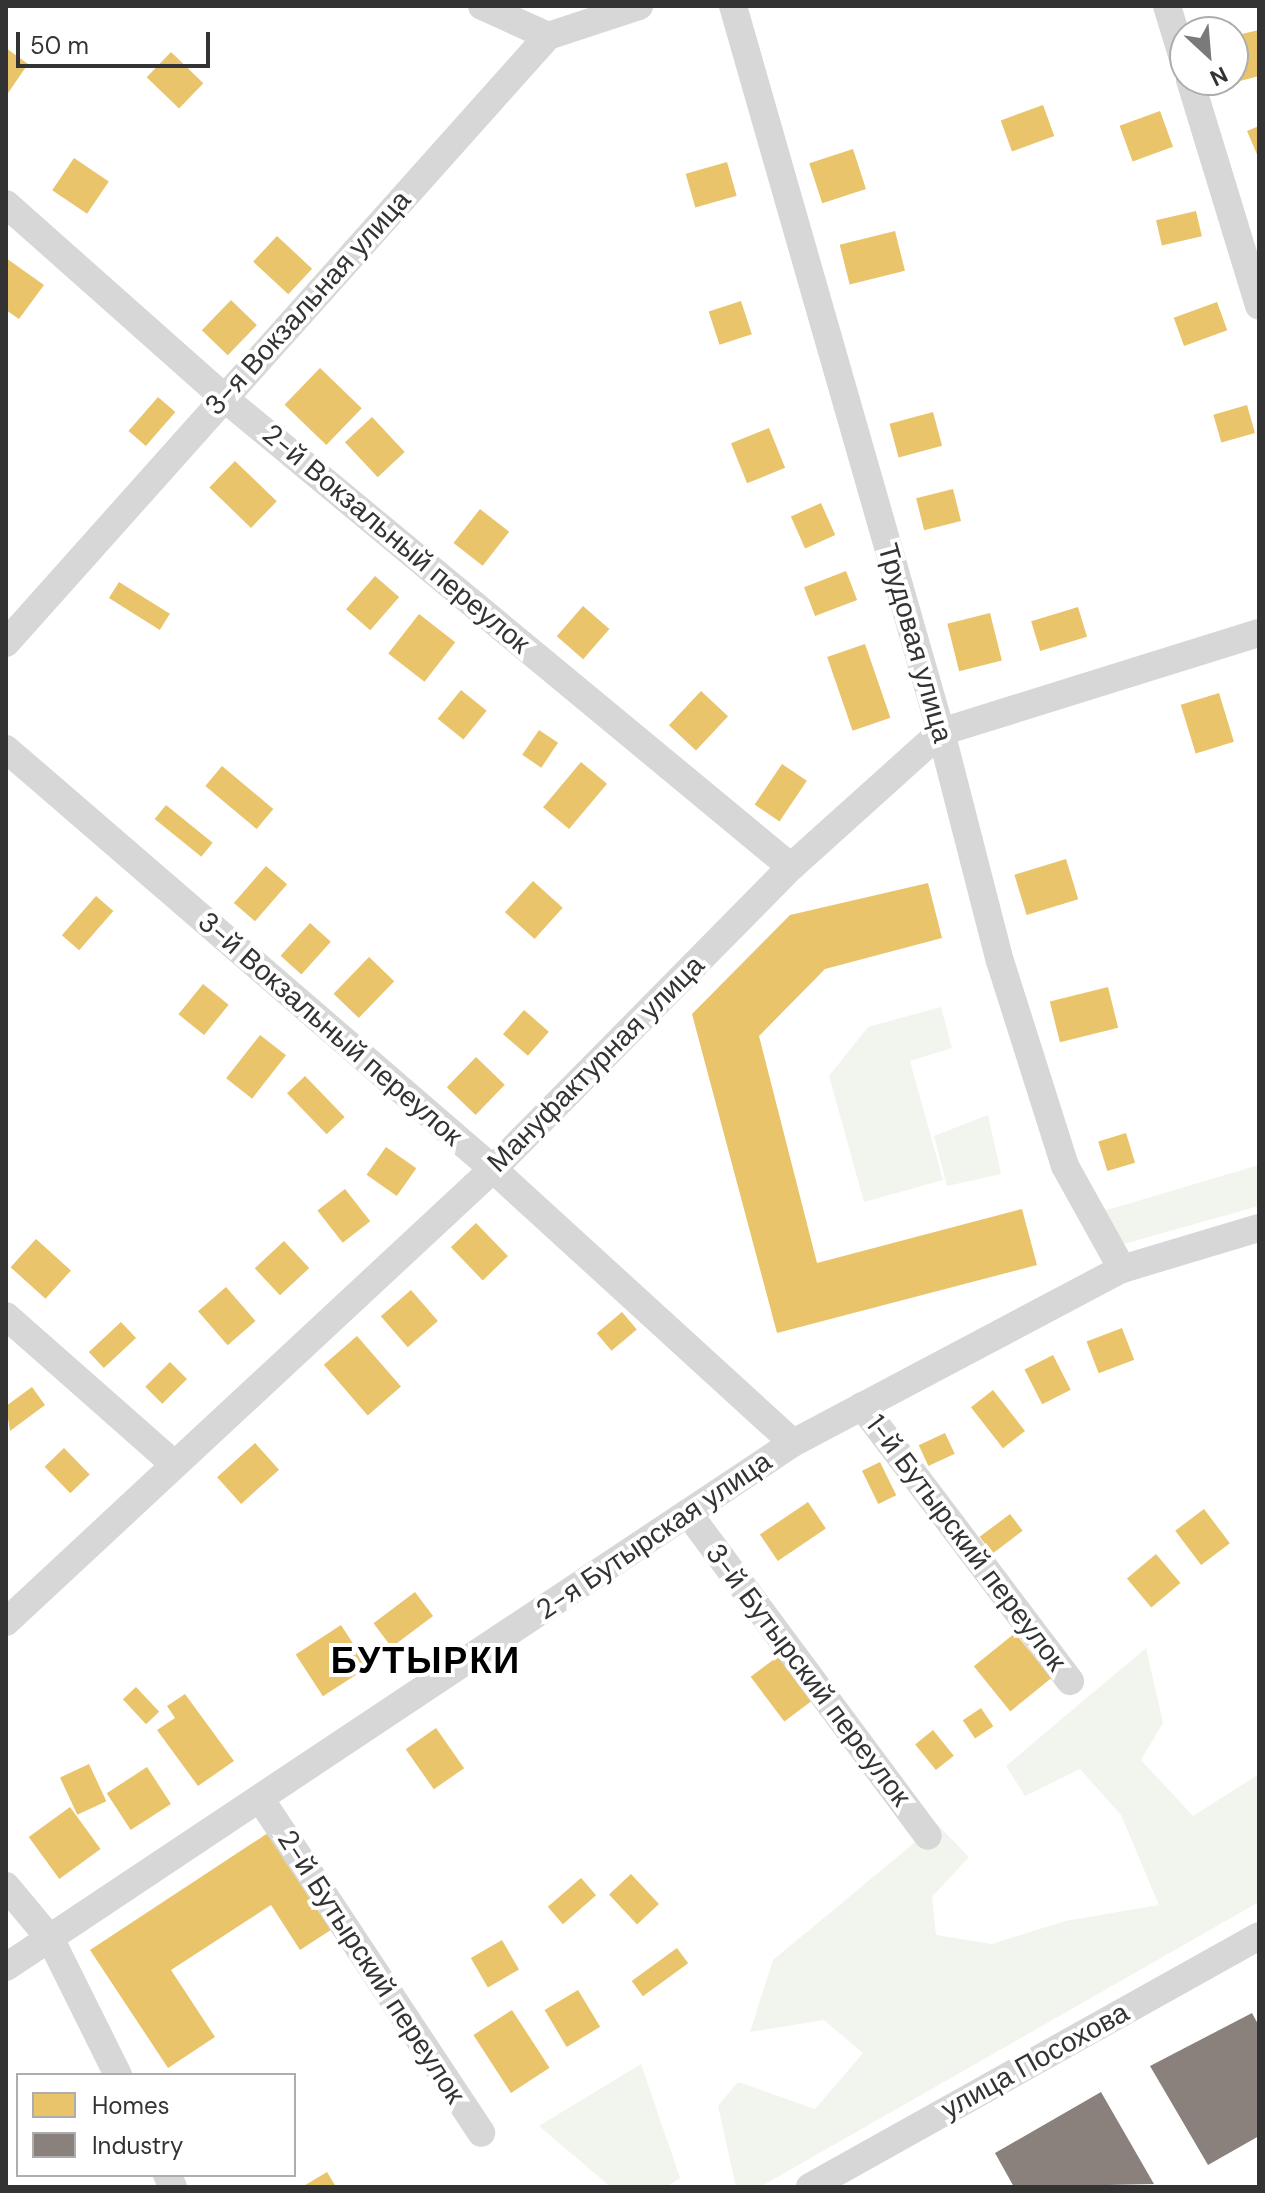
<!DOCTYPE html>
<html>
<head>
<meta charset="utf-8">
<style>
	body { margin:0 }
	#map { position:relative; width:1265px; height:2193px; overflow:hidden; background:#fff; font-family:"DM Sans",sans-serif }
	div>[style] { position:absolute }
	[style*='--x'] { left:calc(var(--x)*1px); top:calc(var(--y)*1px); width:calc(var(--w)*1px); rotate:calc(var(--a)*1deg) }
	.green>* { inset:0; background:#f1f5ed }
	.homes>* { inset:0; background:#e9c46a; transform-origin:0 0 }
	.industry>* { inset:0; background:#8a817c }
	.minor>* { height:28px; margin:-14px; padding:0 14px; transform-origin:14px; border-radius:14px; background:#d7d7d7 }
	span { translate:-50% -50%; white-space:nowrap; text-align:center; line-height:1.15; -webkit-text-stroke:8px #fff; paint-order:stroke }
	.street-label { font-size:28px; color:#333 }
	.district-label { font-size:36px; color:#000; font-weight:700; letter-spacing:2px }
	.frame { position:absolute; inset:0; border:8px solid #333; pointer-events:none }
	.legend { position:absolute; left:16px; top:2073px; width:280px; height:104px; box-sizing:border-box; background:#fff; border:2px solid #adadad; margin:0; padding:10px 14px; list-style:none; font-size:24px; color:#333 }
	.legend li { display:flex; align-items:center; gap:16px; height:40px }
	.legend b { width:40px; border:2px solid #adadad }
	.north { position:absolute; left:1169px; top:16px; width:80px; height:80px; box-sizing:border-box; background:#fff; border:2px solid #adadad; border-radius:50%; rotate:154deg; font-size:22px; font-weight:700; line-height:32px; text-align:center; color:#333 }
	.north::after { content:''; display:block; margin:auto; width:28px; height:36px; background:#7a7a7a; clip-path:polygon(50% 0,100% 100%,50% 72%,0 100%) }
	.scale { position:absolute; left:16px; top:32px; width:194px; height:36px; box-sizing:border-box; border:4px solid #333; border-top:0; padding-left:10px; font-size:24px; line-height:28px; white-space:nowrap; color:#333; -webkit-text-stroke:6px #fff; paint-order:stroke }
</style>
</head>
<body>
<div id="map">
	<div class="green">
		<div style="clip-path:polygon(941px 1007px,952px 1048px,910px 1061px,943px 1180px,864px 1202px,829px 1076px,868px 1027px)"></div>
		<div style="clip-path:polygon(988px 1115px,1001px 1174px,947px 1186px,934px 1136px)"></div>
		<div style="clip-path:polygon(1259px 1165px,1259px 1206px,1113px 1247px,1090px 1215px)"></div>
		<div style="clip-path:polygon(1146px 1648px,1163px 1723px,1141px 1760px,1193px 1816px,1259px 1774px,1259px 1902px,760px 2187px,736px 2187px,718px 2106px,738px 2082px,815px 2109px,863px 2053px,824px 2020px,750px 2032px,773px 1960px,937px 1824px,969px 1857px,932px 1897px,936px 1935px,992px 1944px,1065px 1921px,1159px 1905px,1121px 1815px,1080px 1769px,1025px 1796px,1006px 1766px)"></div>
		<div style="clip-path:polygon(641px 2064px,680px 2178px,666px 2187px,611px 2187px,539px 2126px)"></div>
	</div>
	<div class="homes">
		<div style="clip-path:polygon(1259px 30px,1259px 76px,1221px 86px,1219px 80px,1233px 80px,1233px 36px)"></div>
		<div style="clip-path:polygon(6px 48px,28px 64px,6px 96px)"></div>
		<div style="left:171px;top:52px;width:45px;height:35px;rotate:44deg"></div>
		<div style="left:1043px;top:105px;width:33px;height:45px;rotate:70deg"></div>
		<div style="left:1160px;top:111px;width:38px;height:43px;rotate:70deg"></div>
		<div style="clip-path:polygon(1259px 126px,1259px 159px,1247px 131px)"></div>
		<div style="left:853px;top:149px;width:42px;height:46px;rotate:72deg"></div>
		<div style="left:74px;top:158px;width:42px;height:39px;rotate:34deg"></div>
		<div style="left:727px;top:162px;width:35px;height:43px;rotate:74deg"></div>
		<div style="left:1196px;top:211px;width:26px;height:41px;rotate:77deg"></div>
		<div style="left:895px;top:231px;width:41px;height:57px;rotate:76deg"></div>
		<div style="left:277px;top:236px;width:48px;height:35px;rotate:43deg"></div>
		<div style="clip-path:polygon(6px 258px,44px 285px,19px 319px,6px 310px)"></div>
		<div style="left:231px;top:300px;width:36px;height:42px;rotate:44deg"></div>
		<div style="left:741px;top:301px;width:35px;height:34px;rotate:72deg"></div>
		<div style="left:1217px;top:302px;width:30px;height:46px;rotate:70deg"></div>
		<div style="left:320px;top:368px;width:58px;height:51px;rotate:44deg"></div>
		<div style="left:158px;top:397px;width:23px;height:45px;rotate:41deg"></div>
		<div style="left:1247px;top:405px;width:29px;height:35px;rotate:74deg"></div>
		<div style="left:933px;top:412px;width:35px;height:45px;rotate:75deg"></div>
		<div style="left:372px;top:417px;width:48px;height:37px;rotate:47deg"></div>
		<div style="left:769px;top:428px;width:43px;height:41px;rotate:68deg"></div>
		<div style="left:235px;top:461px;width:58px;height:37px;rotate:44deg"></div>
		<div style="left:953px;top:489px;width:33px;height:38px;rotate:76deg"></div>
		<div style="left:821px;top:503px;width:35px;height:33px;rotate:66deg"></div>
		<div style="left:480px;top:509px;width:37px;height:43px;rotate:38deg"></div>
		<div style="left:846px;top:571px;width:31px;height:45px;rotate:69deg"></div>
		<div style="left:375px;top:576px;width:32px;height:44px;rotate:41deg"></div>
		<div style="left:119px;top:582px;width:60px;height:19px;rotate:32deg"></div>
		<div style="left:583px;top:606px;width:35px;height:40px;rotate:41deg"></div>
		<div style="left:1078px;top:607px;width:31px;height:49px;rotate:73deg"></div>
		<div style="left:990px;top:613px;width:49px;height:44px;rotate:76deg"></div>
		<div style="left:419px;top:614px;width:46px;height:50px;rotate:38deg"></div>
		<div style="left:865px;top:644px;width:78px;height:40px;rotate:71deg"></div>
		<div style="left:461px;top:690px;width:33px;height:37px;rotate:39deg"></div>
		<div style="left:701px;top:691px;width:37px;height:47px;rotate:43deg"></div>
		<div style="left:1219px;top:693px;width:51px;height:40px;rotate:73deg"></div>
		<div style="left:539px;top:730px;width:23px;height:30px;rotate:34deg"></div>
		<div style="left:581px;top:762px;width:34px;height:59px;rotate:40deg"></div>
		<div style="left:782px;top:764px;width:30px;height:49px;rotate:34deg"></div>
		<div style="left:222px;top:766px;width:67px;height:26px;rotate:40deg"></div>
		<div style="left:166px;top:805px;width:60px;height:18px;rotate:39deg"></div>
		<div style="left:1066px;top:859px;width:42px;height:54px;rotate:73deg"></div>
		<div style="left:266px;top:866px;width:28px;height:49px;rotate:41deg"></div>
		<div style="left:533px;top:881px;width:40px;height:42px;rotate:42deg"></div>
		<div style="clip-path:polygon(928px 883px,942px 938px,825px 969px,759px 1036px,817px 1263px,1022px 1209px,1037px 1265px,777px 1333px,692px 1014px,790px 915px)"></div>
		<div style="left:96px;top:896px;width:23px;height:52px;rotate:41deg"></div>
		<div style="left:310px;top:923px;width:28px;height:44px;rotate:42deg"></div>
		<div style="left:369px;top:957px;width:35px;height:51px;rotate:44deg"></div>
		<div style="left:203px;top:984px;width:33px;height:39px;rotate:39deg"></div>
		<div style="left:1108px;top:987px;width:42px;height:60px;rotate:76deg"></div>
		<div style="left:524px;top:1010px;width:33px;height:32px;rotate:41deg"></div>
		<div style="left:260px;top:1035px;width:33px;height:55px;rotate:38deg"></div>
		<div style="left:476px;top:1057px;width:40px;height:42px;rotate:44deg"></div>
		<div style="left:305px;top:1076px;width:57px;height:25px;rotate:46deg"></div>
		<div style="left:1126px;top:1133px;width:31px;height:29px;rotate:73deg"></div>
		<div style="left:386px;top:1147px;width:37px;height:34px;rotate:35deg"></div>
		<div style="left:345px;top:1189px;width:41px;height:35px;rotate:52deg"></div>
		<div style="left:476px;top:1223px;width:46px;height:35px;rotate:46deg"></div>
		<div style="left:36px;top:1239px;width:47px;height:38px;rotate:42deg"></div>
		<div style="left:284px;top:1241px;width:37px;height:40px;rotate:47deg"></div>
		<div style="left:226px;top:1287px;width:45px;height:37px;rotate:49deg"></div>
		<div style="left:411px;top:1290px;width:41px;height:40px;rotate:49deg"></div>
		<div style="left:622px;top:1312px;width:23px;height:33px;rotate:50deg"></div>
		<div style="left:121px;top:1322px;width:22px;height:44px;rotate:47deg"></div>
		<div style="left:1122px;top:1328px;width:34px;height:38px;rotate:69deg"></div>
		<div style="left:357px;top:1336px;width:67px;height:44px;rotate:49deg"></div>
		<div style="left:1053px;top:1355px;width:39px;height:32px;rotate:63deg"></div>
		<div style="left:170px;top:1362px;width:24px;height:35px;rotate:45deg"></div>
		<div style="clip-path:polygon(32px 1387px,45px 1405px,10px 1431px,6px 1406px)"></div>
		<div style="left:993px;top:1390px;width:52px;height:28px;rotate:52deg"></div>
		<div style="left:945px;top:1433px;width:23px;height:29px;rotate:65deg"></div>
		<div style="left:255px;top:1443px;width:36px;height:51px;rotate:48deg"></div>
		<div style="left:64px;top:1448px;width:37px;height:27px;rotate:46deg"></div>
		<div style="left:880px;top:1462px;width:37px;height:20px;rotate:64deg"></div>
		<div style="left:808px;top:1502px;width:32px;height:58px;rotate:56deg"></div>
		<div style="left:1204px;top:1509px;width:43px;height:36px;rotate:53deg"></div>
		<div style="left:1010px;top:1514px;width:21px;height:38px;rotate:53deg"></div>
		<div style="left:1156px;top:1554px;width:38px;height:38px;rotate:50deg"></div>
		<div style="left:415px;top:1592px;width:30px;height:52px;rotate:53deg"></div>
		<div style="left:341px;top:1625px;width:50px;height:54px;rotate:57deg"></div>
		<div style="left:1015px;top:1633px;width:58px;height:53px;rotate:51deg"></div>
		<div style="left:781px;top:1654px;width:56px;height:38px;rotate:53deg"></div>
		<div style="left:136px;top:1687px;width:34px;height:18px;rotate:47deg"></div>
		<div style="clip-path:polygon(185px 1694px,234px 1761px,198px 1786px,157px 1730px,175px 1718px,167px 1706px)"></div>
		<div style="left:981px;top:1708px;width:22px;height:22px;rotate:56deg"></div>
		<div style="left:436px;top:1728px;width:49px;height:37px;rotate:55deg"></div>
		<div style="left:933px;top:1730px;width:33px;height:23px;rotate:51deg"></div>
		<div style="left:89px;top:1764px;width:41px;height:32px;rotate:65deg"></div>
		<div style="left:147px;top:1767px;width:44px;height:48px;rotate:57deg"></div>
		<div style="left:70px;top:1807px;width:52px;height:51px;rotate:54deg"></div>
		<div style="clip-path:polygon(277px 1827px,340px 1924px,300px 1950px,271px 1905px,171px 1970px,215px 2037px,168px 2068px,90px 1950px)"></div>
		<div style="left:631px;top:1874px;width:41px;height:30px;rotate:47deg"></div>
		<div style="left:581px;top:1878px;width:23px;height:44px;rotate:49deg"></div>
		<div style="left:502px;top:1940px;width:34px;height:36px;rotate:60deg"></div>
		<div style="left:677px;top:1948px;width:19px;height:56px;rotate:54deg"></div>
		<div style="left:578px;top:1990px;width:43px;height:39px;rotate:59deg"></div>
		<div style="left:512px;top:2010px;width:69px;height:46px;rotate:57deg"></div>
		<div style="clip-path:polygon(327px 2172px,336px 2187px,302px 2187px)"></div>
	</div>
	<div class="industry">
		<div style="clip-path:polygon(1252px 2013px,1259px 2026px,1259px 2136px,1208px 2165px,1150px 2066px)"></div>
		<div style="clip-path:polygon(1101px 2092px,1154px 2184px,1014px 2187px,995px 2153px)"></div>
	</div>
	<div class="minor">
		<div style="--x:482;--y:6;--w:72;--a:24.4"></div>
		<div style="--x:733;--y:6;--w:755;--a:74.01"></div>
		<div style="--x:941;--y:732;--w:236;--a:75.6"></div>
		<div style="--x:1000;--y:961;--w:215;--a:72.4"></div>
		<div style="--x:1065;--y:1166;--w:118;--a:61"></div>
		<div style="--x:1167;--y:6;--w:62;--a:73"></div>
		<div style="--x:1190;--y:80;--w:236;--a:73"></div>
		<div style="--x:6;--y:204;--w:290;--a:41.6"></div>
		<div style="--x:223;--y:397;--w:737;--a:39.61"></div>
		<div style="--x:6;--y:643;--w:814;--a:-48.24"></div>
		<div style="--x:548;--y:36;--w:96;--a:-18.2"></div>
		<div style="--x:6;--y:749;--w:643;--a:40.78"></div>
		<div style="--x:493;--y:1169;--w:406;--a:42.4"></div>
		<div style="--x:6;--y:1316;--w:222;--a:41.4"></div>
		<div style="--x:862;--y:1406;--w:345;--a:52.9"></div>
		<div style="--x:688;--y:1513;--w:402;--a:53.4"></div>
		<div style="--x:6;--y:1622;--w:665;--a:-42.93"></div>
		<div style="--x:493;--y:1169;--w:424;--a:-45.4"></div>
		<div style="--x:791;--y:867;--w:202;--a:-42"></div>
		<div style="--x:941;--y:732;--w:333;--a:-17.3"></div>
		<div style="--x:261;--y:1800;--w:399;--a:56.5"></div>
		<div style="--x:6;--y:1886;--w:70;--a:50.2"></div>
		<div style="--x:51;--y:1940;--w:151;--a:63.6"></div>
		<div style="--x:6;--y:1967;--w:945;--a:-33.66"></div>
		<div style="--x:793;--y:1443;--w:372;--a:-27.9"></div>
		<div style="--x:1122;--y:1269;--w:143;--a:-16.7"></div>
		<div style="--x:167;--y:2175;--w:13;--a:63"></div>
		<div style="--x:810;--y:2187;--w:514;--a:-29.21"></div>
	</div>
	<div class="street-label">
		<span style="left:308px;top:303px;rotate:-48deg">3-я Вокзальная улица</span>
		<span style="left:396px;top:539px;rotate:40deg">2-й Вокзальный переулок</span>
		<span style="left:915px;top:643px;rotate:74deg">Трудовая улица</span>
		<span style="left:330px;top:1029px;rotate:41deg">3-й Вокзальный переулок</span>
		<span style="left:596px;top:1064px;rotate:-45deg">Мануфактурная улица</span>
		<span style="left:654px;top:1536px;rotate:-34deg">2-я Бутырская улица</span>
		<span style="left:966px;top:1543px;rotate:53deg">1-й Бутырский переулок</span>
		<span style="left:808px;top:1675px;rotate:53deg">3-й Бутырский переулок</span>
		<span style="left:371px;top:1967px;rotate:57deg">2-й Бутырский переулок</span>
		<span style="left:1035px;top:2061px;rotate:-29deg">улица Посохова</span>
	</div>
	<div class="district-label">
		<span style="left:426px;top:1661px">БУТЫРКИ</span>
	</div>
	<div class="frame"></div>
	<ul class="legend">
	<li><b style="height:22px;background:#e9c46a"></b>Homes</li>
	<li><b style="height:22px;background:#8a817c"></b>Industry</li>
	</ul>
	<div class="north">N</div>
	<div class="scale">50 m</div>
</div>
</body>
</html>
